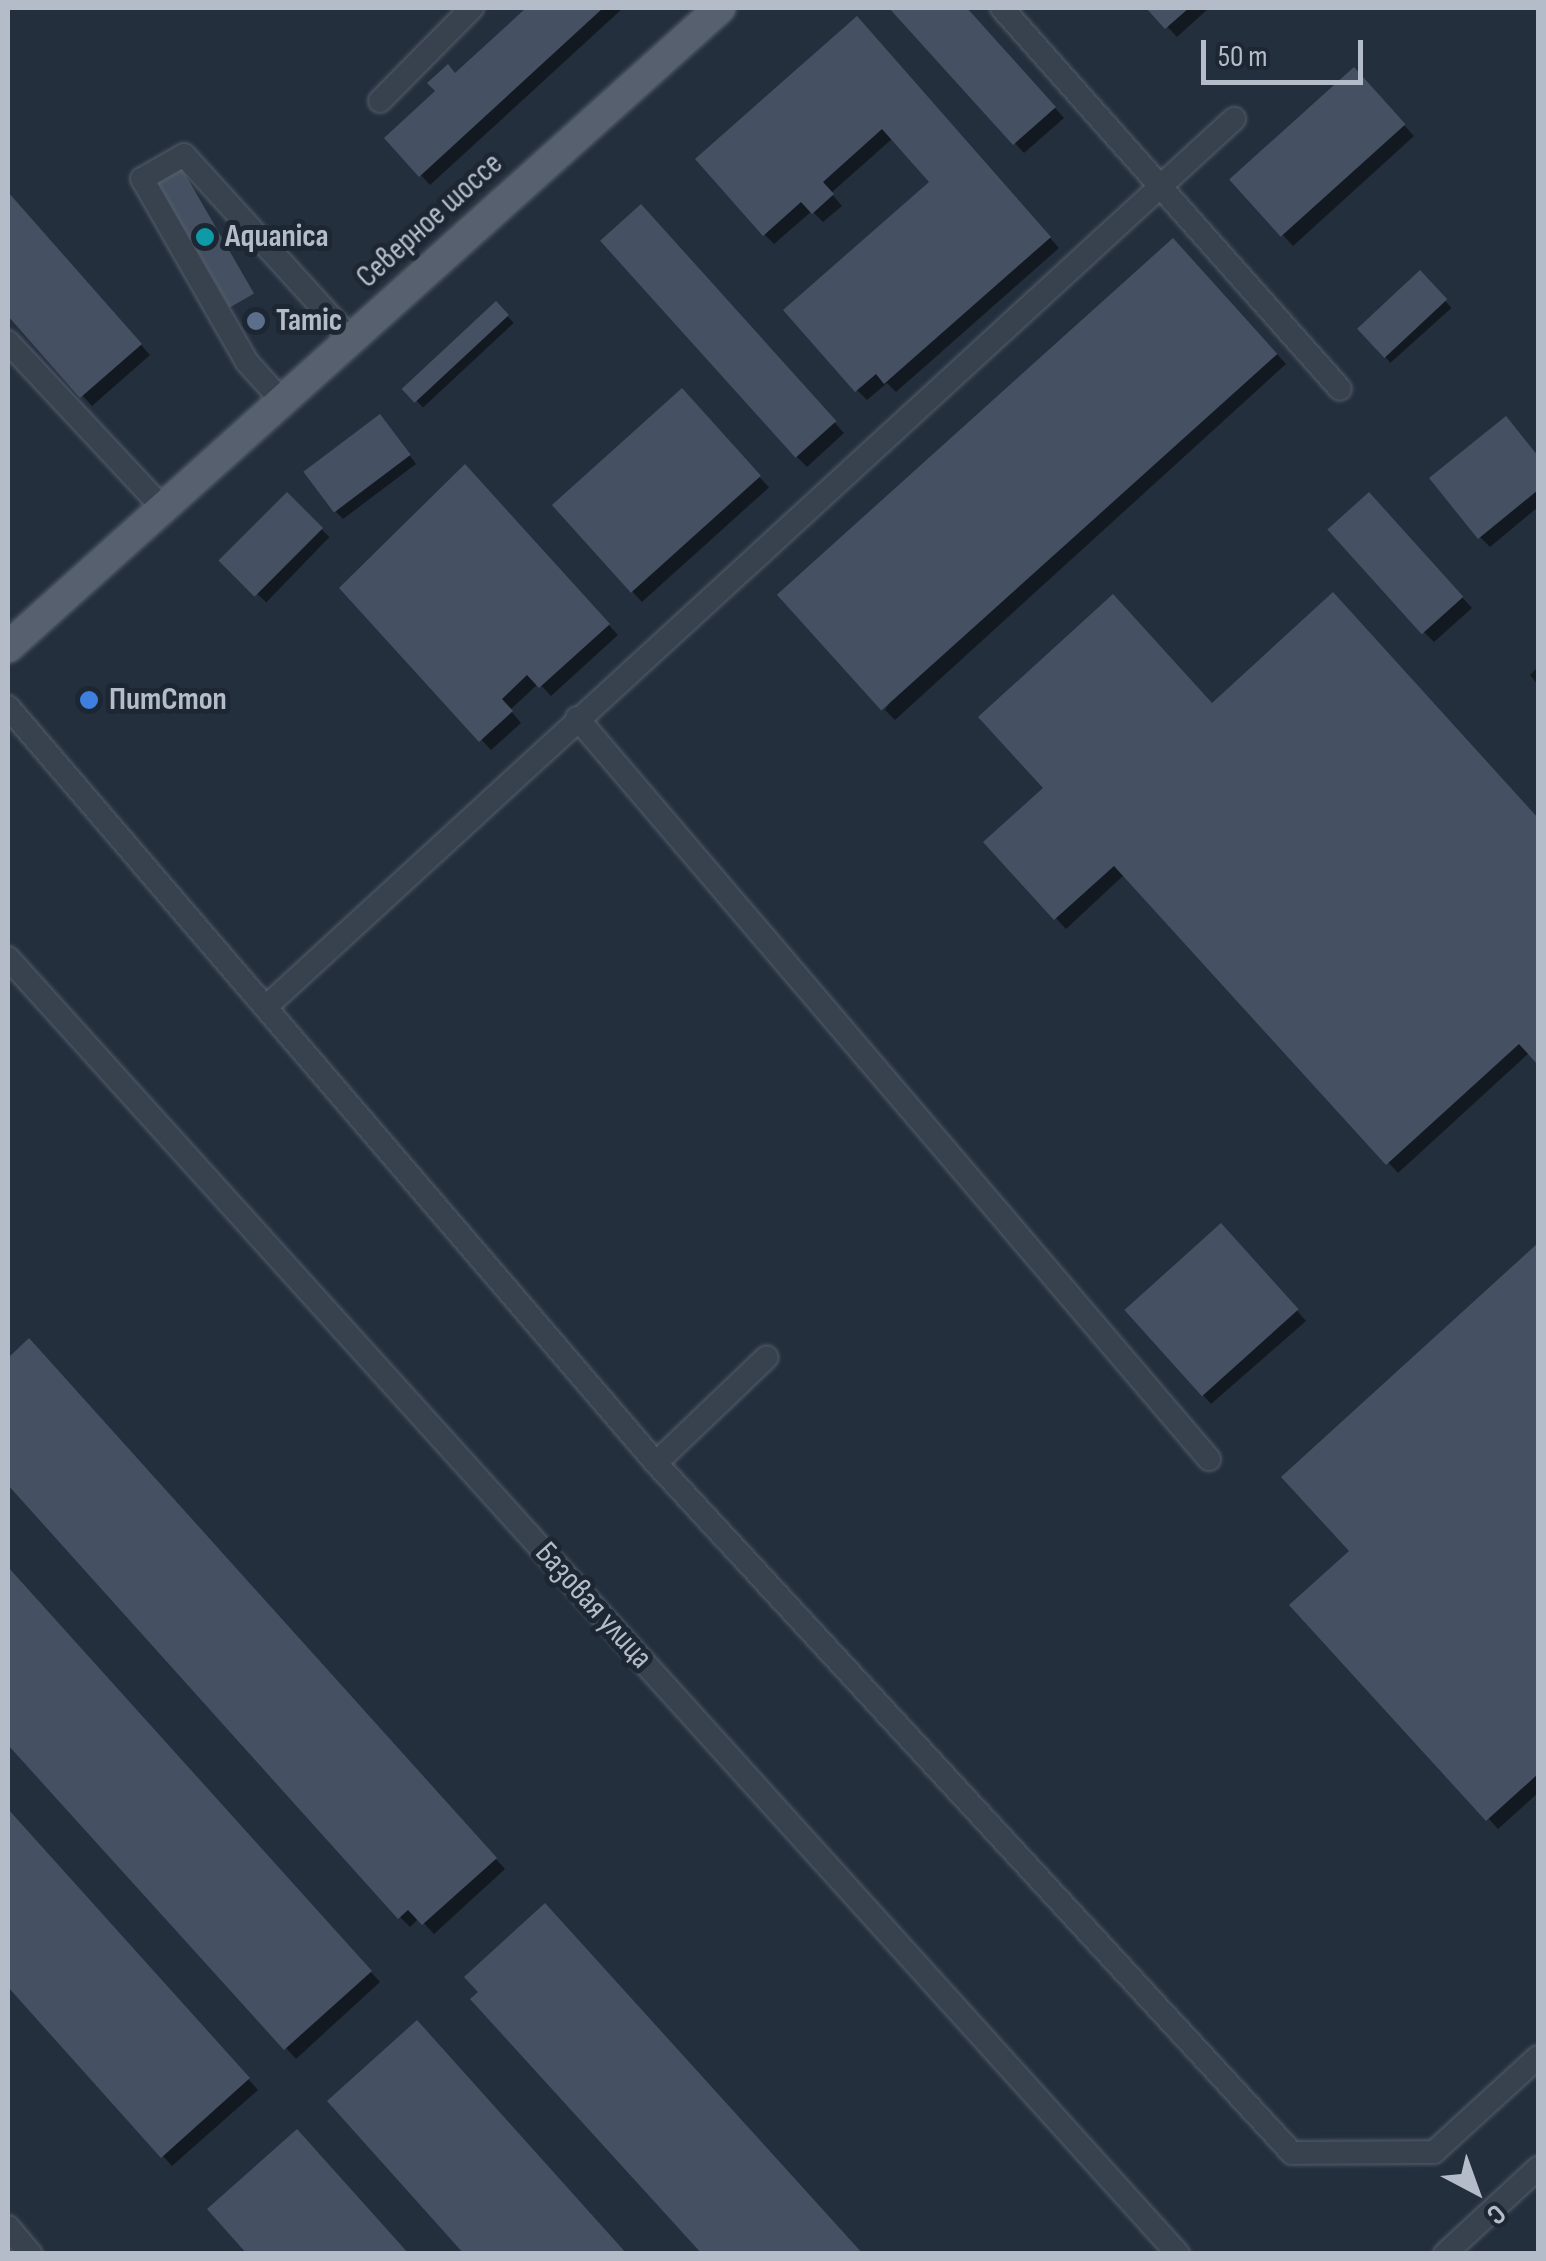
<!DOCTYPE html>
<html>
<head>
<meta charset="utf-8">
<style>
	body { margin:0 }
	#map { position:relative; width:1546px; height:2261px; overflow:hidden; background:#242f3e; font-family:"Sofia Sans Condensed",sans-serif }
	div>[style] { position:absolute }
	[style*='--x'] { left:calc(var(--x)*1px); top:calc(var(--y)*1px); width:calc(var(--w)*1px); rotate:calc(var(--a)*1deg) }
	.shadow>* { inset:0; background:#0007; transform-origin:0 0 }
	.building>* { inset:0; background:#455162; transform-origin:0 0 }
	.roads { filter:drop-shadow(0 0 2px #565f6c) drop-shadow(0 0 2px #565f6c) }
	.minor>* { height:22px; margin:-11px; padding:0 11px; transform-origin:11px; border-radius:11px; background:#38414e }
	.major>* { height:30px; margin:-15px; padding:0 15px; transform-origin:15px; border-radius:15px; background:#56606e }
	.dots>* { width:28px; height:28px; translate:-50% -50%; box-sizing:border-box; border:5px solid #1d2633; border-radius:50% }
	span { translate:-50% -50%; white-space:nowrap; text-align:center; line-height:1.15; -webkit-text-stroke:10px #1d2633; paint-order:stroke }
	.street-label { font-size:32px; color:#b4bcc9 }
	.poi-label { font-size:32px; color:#b4bcc9; font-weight:700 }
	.left { translate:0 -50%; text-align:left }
	.frame { position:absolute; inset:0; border:10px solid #b4bcc9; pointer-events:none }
	.north { position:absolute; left:1426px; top:2141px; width:100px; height:100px; -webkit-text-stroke:8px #1d2633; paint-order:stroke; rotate:139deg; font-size:28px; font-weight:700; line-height:40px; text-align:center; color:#b4bcc9 }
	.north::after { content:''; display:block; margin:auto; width:35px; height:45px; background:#b4bcc9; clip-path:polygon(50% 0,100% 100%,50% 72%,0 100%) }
	.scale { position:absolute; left:1201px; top:40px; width:162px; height:45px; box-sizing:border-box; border:5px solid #b4bcc9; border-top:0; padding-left:12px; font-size:30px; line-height:35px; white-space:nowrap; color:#b4bcc9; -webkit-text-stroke:8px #1d2633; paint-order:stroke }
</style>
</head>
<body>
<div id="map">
	<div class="shadow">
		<div style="clip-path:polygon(530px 8px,623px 8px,430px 185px,421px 175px,456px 76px)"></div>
		<div style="clip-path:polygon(893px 8px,965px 8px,1064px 118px,1024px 153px)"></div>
		<div style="clip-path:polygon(1150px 8px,1209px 8px,1177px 37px)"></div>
		<div style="clip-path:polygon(867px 29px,1059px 248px,896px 392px,887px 383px,867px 400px,857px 390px,933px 182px,893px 138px,831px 193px,842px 206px,823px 222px,812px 211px,774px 244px,764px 234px)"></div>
		<div style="clip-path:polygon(1364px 81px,1414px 136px,1293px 246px,1233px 180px)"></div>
		<div style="clip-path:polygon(8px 194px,150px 355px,92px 406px,8px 312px)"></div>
		<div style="clip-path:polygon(650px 217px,844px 433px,807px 467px,797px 457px)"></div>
		<div style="clip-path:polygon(1182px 251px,1286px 364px,895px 720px,885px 710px)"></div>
		<div style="left:1420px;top:273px;width:47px;height:82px;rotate:48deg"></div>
		<div style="left:496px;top:304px;width:26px;height:124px;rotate:47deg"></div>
		<div style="left:692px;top:402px;width:115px;height:171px;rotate:48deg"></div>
		<div style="clip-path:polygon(387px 425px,416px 464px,343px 519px,336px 512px)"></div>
		<div style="clip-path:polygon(1516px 429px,1538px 457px,1538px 507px,1490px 547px,1480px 537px)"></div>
		<div style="clip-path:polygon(474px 478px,618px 635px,551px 696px,539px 683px,510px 710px,521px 723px,491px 750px,342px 588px)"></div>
		<div style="left:287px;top:496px;width:59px;height:91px;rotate:44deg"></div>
		<div style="clip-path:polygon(1378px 506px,1472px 608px,1434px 642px,1424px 632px)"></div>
		<div style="clip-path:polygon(1343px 606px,1538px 820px,1538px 1062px,1530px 1052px,1398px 1173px,1125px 874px,1066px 929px,986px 842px,1212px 706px)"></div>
		<div style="clip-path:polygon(1538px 667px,1538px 685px,1530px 675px)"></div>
		<div style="clip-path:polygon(1231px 1236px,1306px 1321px,1211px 1404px,1202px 1394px)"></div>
		<div style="clip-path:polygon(1538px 1246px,1538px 1793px,1498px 1829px,1293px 1605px,1352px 1551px,1285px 1477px)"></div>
		<div style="clip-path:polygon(29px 1341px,505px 1869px,434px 1934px,419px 1918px,410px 1927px,400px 1917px,8px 1481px,8px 1361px)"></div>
		<div style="clip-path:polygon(8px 1569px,380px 1982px,296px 2059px,8px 1741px)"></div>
		<div style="clip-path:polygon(8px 1812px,258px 2090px,172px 2166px,8px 1984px)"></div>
	</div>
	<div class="building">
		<div style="clip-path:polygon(526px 8px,603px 8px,419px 177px,384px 138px,435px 91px,427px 83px,448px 64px,455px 73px)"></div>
		<div style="clip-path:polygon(889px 8px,967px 8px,1056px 107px,1013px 145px)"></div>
		<div style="clip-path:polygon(1146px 8px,1189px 8px,1165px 29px)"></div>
		<div style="clip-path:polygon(857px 16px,1051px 237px,884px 384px,876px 374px,855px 392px,783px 310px,929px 182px,882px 129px,823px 182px,834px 194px,812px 214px,801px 202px,763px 236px,695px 159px)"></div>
		<div style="left:1354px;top:67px;width:77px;height:168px;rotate:48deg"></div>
		<div style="left:181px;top:167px;width:146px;height:28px;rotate:60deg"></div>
		<div style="clip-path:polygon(8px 192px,142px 344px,80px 398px,8px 316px)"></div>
		<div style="left:641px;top:204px;width:292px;height:55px;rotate:48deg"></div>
		<div style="left:1173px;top:238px;width:156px;height:533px;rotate:48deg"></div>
		<div style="left:1420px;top:270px;width:40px;height:86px;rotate:47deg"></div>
		<div style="left:496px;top:301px;width:19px;height:129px;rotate:47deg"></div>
		<div style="left:682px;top:388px;width:118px;height:175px;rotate:48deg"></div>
		<div style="left:380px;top:414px;width:51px;height:96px;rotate:53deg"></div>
		<div style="clip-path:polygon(1506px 416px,1538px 456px,1538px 490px,1478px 539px,1429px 478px)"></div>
		<div style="clip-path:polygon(465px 464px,610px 624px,539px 688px,527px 675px,502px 699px,513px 711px,479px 742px,339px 588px)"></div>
		<div style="left:287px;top:492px;width:51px;height:97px;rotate:45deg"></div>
		<div style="left:1369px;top:492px;width:141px;height:56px;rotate:48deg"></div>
		<div style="clip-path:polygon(1333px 592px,1538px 818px,1538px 1065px,1519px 1044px,1386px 1165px,1114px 866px,1054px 920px,983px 842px,1043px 788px,978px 717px,1113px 594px,1212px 703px)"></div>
		<div style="left:1221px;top:1223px;width:116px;height:130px;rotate:48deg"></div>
		<div style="clip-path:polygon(1538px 1243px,1538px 1774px,1486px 1821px,1289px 1605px,1349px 1551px,1281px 1477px)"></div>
		<div style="clip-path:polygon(29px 1338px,497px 1858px,422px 1925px,408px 1910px,398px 1919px,8px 1485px,8px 1358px)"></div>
		<div style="clip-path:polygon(8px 1567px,372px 1971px,284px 2050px,8px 1745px)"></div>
		<div style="clip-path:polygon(8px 1809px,250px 2078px,161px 2158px,8px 1987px)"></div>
		<div style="clip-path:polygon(545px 1903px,863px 2254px,702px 2254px,470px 1999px,478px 1992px,464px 1977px)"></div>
		<div style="clip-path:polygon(417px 2020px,627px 2254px,464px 2254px,327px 2101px)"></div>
		<div style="clip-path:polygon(297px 2129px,409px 2254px,247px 2254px,207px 2209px)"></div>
	</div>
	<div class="roads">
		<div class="minor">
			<div style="--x:1002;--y:8;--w:509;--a:48.42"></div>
			<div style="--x:380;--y:101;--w:131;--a:-45.3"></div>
			<div style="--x:8;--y:342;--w:227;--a:47"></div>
			<div style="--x:282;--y:401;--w:52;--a:-131.9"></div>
			<div style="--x:247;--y:362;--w:211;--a:-119.8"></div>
			<div style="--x:142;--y:179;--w:48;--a:-29.7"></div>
			<div style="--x:184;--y:155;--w:248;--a:47.8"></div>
			<div style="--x:8;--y:707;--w:996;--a:49.4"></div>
			<div style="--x:656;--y:1463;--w:938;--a:47.33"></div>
			<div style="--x:1292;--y:2153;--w:142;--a:-0.4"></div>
			<div style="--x:1434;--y:2152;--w:141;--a:-42.4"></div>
			<div style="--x:577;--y:718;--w:974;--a:49.54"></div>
			<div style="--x:8;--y:958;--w:1746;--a:47.92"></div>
			<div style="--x:268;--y:1005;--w:1311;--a:-42.53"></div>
			<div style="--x:656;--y:1463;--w:153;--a:-43.7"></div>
			<div style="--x:8;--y:2227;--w:35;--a:50"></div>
			<div style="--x:1445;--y:2254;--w:127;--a:-42.8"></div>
		</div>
		<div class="major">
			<div style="--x:8;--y:647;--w:957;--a:-41.91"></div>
		</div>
	</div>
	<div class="dots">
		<div style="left:205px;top:237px;background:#0f9aa8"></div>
		<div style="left:256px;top:321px;background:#5c6f8a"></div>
		<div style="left:89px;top:700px;background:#3f7fe0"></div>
	</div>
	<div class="street-label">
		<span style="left:430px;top:221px;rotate:-42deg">Северное шоссе</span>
		<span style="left:593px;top:1606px;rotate:48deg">Базовая улица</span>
	</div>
	<div class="poi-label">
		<span class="left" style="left:225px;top:237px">Aquanica</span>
		<span class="left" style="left:276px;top:321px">Tamic</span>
		<span class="left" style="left:109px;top:700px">ПитСтоп</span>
	</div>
	<div class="frame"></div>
	<div class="north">С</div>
	<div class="scale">50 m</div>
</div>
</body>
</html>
